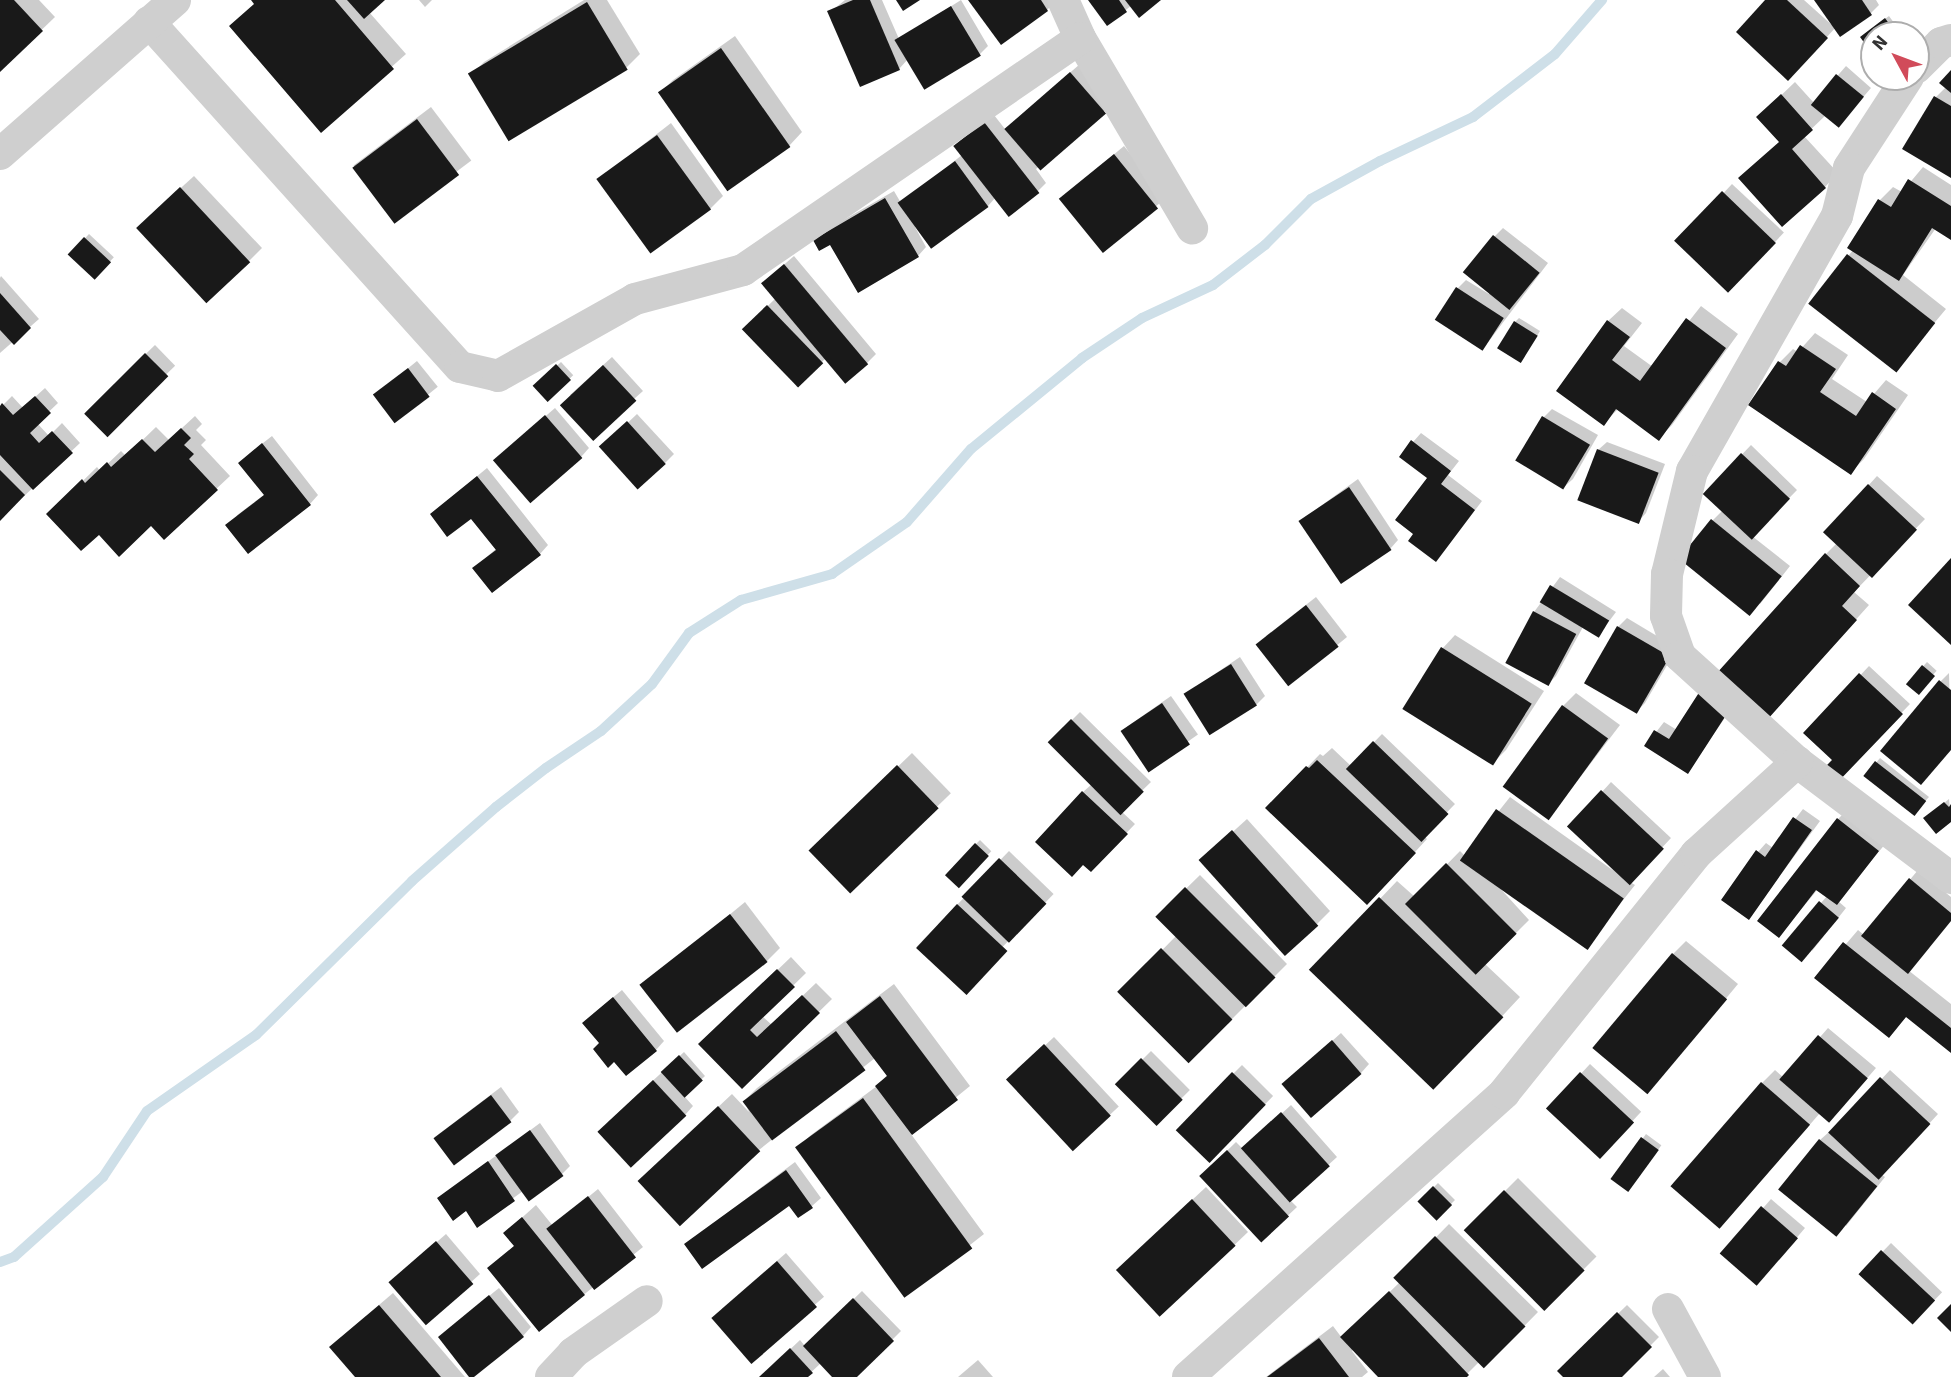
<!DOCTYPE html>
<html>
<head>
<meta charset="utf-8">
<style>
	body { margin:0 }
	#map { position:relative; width:1951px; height:1377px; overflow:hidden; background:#fff; font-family:"Source Sans 3",sans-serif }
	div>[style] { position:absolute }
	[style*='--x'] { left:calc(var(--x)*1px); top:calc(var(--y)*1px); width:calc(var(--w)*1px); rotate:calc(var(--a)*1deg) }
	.shadow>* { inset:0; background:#0003; transform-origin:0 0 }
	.stream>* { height:10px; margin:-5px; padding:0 5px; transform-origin:5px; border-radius:5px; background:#cedfe8 }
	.building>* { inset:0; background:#191919; transform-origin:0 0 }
	.street>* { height:32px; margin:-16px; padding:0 16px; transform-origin:16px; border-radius:16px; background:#cfcfcf }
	span { translate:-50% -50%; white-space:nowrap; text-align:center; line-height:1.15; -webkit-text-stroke:7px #fff; paint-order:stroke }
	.north { position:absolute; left:1860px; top:21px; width:70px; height:70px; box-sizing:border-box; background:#fff; border:2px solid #adadad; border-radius:50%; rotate:311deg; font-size:19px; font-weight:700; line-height:28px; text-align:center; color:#323232 }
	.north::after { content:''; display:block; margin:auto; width:24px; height:32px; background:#d14b5a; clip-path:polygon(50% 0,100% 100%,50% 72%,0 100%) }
</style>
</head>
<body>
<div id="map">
	<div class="shadow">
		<div style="clip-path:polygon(0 0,39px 0,55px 17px,0 70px)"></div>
		<div style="clip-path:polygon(253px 0,382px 0,369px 12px,406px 54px,321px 130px)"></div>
		<div style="clip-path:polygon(419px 0,432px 0,425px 7px)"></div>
		<div style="clip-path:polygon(584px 0,607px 0,640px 54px,627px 67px,510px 140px,471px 75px,484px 62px)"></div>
		<div style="clip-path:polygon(845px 0,882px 0,899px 39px,961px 0,988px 46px,980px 54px,908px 59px,899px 69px,830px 12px)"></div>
		<div style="clip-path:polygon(970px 0,1055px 0,1056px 1px,1047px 10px)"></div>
		<div style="clip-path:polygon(1090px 0,1159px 0,1131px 6px,1107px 24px)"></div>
		<div style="clip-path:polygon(1767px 0,1804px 0,1833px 26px,1816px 0,1876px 0,1879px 5px,1871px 13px,1836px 27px,1797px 70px)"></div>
		<div style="clip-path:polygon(1889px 16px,1900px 31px,1896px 35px,1874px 35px,1874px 51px,1866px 33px)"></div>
		<div style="clip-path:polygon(735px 36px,802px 132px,789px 146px,728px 189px,660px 93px,673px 80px)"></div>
		<div style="clip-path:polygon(1080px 64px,1113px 104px,1036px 169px,1046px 183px,1038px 191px,995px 198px,988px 206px,917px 226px,915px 227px,926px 247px,918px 256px,815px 240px,824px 231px,894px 191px,901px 203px,962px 155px,956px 146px,994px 115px,1005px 129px)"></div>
		<div style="clip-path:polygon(1846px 66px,1871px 88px,1846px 117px,1826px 115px,1804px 136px,1838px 173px,1825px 187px,1781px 141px,1772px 104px,1795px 82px,1814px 103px)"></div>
		<div style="clip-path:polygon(1951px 73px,1951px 176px,1936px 97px,1946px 87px)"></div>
		<div style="left:431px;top:107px;width:67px;height:97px;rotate:53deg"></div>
		<div style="clip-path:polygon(671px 123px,723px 196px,710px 209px,599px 179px)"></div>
		<div style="clip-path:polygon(1124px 146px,1166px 198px,1103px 250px,1070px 191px)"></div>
		<div style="clip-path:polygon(1923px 167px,1951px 185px,1951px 238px,1936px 228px,1903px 275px,1946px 309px,1895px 370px,1811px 303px,1853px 250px,1849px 248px,1880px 200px,1893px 187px,1902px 192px)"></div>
		<div style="clip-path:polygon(194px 176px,262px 248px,249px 261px,151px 215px)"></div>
		<div style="left:1732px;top:184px;width:71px;height:78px;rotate:43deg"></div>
		<div style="clip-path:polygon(1503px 228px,1548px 263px,1483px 349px,1458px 288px,1466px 280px,1489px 294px,1494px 237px)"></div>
		<div style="left:89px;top:234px;width:34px;height:28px;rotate:43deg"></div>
		<div style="clip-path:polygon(794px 256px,876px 354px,867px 363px,826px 358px,797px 387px,752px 321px,776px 298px,772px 275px)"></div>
		<div style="clip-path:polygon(1px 276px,39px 319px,0 353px,0 278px)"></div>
		<div style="clip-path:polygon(1701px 306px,1738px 334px,1672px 425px,1659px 438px,1618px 409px,1603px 424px,1608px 321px,1622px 308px,1642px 323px,1624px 346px,1653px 367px)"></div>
		<div style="clip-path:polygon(1519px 318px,1540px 331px,1525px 356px,1515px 322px)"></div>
		<div style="clip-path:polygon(1815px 333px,1848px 355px,1832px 379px,1867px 402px,1886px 380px,1908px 395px,1864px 459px,1851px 472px,1750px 405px,1780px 362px,1793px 349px,1798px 352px)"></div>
		<div style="left:155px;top:345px;width:29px;height:97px;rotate:46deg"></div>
		<div style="clip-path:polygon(612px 357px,643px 391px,634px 399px,570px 395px)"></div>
		<div style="left:417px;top:361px;width:33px;height:54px;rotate:51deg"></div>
		<div style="left:561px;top:362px;width:18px;height:35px;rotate:47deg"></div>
		<div style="clip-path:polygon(45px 388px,58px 403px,37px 423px,49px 436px,62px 423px,80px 443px,0 519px,0 408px,12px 396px,23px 408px)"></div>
		<div style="clip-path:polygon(555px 408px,589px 448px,581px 457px,504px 452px)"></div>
		<div style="clip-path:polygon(1552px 409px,1598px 435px,1573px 479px,1564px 487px,1543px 418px)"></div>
		<div style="clip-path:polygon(637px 414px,674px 454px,665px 463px,602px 447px)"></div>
		<div style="clip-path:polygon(195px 416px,202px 424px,196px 430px,206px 440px,201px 445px,230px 476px,164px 538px,151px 524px,99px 533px,49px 514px,97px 467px,100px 471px,121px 451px,126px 456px,156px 427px,169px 440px)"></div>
		<div style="clip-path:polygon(1421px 433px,1459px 461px,1448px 475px,1482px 501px,1444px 551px,1416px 534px,1429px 478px,1413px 442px)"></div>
		<div style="clip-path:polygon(272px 436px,318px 495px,310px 504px,236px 516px,265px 494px,249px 454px)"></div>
		<div style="clip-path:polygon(1607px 442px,1665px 464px,1646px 513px,1638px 522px,1598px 450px)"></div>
		<div style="clip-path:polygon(1751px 445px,1797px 490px,1752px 536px,1790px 566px,1760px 604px,1712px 521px,1722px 511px,1705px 493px)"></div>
		<div style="clip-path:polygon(487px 468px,548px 545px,540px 554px,474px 568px,497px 548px,471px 516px,441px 506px)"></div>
		<div style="clip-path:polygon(1877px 476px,1925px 519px,1854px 592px,1869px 605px,1780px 704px,1826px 554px,1837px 543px,1826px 532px)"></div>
		<div style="clip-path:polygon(1358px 479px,1398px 540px,1390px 549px,1300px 521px)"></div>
		<div style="clip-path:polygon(1560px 577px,1616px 612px,1598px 636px,1583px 627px,1556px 676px,1548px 684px,1534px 612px)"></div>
		<div style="clip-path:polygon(1316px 597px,1347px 637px,1289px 685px,1266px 636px)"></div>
		<div style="clip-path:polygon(1627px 618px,1677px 648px,1645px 703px,1637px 711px,1618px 627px)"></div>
		<div style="clip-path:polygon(1455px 635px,1544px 691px,1506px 750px,1493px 763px,1442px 649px)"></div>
		<div style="clip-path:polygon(1240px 657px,1265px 696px,1256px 705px,1185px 694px)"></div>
		<div style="left:1927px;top:662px;width:13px;height:30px;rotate:42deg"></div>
		<div style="clip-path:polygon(1869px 666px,1910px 704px,1835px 782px,1834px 760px,1806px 733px)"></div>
		<div style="clip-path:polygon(1949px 673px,1951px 749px,1882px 751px,1941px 681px)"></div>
		<div style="clip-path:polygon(1576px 693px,1620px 725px,1549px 818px,1563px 706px)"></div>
		<div style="left:1171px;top:696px;width:47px;height:59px;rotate:55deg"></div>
		<div style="clip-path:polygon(1737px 700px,1688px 772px,1646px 745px,1664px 722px,1677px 730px)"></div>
		<div style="clip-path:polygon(1080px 712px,1151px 782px,1121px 811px,1135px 824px,1091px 870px,1083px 792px,1092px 784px,1050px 742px)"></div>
		<div style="clip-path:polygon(1382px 734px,1455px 804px,1424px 836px,1427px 839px,1380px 890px,1268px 808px,1320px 754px,1323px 756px,1332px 748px,1351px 766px)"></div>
		<div style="left:912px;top:753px;width:56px;height:141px;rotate:46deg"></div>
		<div style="clip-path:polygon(1880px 758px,1929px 797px,1917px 810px,1865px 776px)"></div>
		<div style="clip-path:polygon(1611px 782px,1671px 838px,1630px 882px,1635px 885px,1585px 948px,1498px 886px,1529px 920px,1485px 964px,1520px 997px,1452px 1070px,1312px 970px,1397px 881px,1415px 897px,1460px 851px,1464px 855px,1510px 797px,1614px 871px,1570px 827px)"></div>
		<div style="clip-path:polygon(1949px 799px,1951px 820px,1929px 815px)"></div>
		<div style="clip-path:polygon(1851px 806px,1891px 837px,1838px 901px,1846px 908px,1812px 951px,1821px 903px,1827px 896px,1818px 889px,1779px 936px,1838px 819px)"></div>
		<div style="clip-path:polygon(1803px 809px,1820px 821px,1749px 918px,1758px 852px,1766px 843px,1773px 848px)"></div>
		<div style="clip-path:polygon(1247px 819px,1330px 911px,1317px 924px,1215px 848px)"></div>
		<div style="left:980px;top:840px;width:16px;height:47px;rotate:45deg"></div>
		<div style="left:1009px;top:851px;width:62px;height:133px;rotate:44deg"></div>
		<div style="clip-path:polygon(1918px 870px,1951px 897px,1951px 920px,1908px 970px,1951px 1004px,1951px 1051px,1907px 1016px,1889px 1036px,1817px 978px,1858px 930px,1864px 935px)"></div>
		<div style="clip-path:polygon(1200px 875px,1287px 964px,1190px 1061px,1121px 992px,1176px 936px,1157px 917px)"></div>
		<div style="clip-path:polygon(745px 902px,780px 948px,767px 961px,643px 986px)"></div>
		<div style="clip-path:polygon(1686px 941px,1738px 984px,1660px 1078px,1673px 954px)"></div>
		<div style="clip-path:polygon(791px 957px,806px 973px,762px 1016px,772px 1025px,816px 983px,832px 999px,742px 1087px,714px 1031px)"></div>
		<div style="clip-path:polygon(894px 984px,970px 1086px,911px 1134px,984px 1234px,905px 1296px,797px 1148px,811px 1135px,877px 1086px,888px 1074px,875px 1058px,759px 1150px,653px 1168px,732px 1094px,749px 1112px,744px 1101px,757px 1088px)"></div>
		<div style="clip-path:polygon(622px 990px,664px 1041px,656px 1050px,601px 1043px,593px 1014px)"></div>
		<div style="clip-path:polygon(1828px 1028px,1876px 1068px,1838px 1112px,1820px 1113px,1721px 1227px,1762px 1083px,1775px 1070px,1784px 1078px)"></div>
		<div style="clip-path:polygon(1341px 1033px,1369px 1064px,1361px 1073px,1293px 1076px)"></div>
		<div style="left:1054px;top:1037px;width:95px;height:62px;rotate:47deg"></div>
		<div style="left:1151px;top:1051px;width:55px;height:47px;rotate:45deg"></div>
		<div style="clip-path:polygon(684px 1052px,705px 1076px,684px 1096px,693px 1106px,685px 1115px,608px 1122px)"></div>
		<div style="left:1590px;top:1064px;width:70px;height:60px;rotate:43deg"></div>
		<div style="left:1242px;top:1065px;width:44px;height:91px;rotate:45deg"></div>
		<div style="clip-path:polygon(1890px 1070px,1938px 1114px,1882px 1175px,1885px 1177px,1846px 1226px,1820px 1140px,1829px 1132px,1831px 1133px)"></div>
		<div style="clip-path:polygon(501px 1087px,519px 1112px,510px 1121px,435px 1137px)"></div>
		<div style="clip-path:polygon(1291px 1105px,1337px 1157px,1290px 1200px,1297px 1207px,1262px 1240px,1201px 1176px,1236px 1142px,1243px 1149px)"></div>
		<div style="clip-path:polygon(540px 1123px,570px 1166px,561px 1175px,523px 1191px,477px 1225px,467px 1209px,439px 1198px)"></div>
		<div style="left:1646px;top:1134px;width:19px;height:55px;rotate:36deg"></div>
		<div style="clip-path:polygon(795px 1162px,821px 1198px,812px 1206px,798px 1216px,790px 1203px,686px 1244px)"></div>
		<div style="left:1518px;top:1178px;width:111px;height:74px;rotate:45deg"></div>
		<div style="left:1438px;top:1183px;width:24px;height:25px;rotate:45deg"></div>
		<div style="clip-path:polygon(1206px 1187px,1248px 1232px,1161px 1315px,1131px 1257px)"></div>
		<div style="clip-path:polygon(598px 1189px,643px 1247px,540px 1330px,489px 1268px,515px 1245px,505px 1233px,536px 1205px,553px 1226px)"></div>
		<div style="clip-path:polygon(1771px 1199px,1805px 1228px,1765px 1275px,1723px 1254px)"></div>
		<div style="clip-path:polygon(1449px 1224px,1538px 1312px,1485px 1366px,1480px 1361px,1464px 1377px,1380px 1377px,1354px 1349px,1352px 1351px,1368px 1372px,1362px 1377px,1266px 1377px,1333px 1326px,1342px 1338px,1400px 1282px,1396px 1278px)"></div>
		<div style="clip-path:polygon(446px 1234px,480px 1274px,426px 1323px,400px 1274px)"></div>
		<div style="left:1891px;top:1243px;width:71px;height:42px;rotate:44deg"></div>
		<div style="left:786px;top:1253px;width:58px;height:85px;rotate:49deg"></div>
		<div style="clip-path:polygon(499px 1288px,531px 1327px,523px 1336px,448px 1329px)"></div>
		<div style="clip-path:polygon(862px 1291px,901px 1331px,855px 1377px,835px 1377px,821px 1363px,806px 1377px,761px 1377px,800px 1340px,805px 1346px)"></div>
		<div style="clip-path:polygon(393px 1293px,465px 1377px,357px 1377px,345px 1334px)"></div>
		<div style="clip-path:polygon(1627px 1305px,1659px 1337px,1619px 1377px,1565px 1377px,1559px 1371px)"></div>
		<div style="clip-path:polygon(978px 1360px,993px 1377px,958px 1377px)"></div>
		<div style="clip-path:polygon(1663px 1369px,1670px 1377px,1654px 1377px)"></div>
	</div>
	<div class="stream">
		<div style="--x:0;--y:1262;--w:15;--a:-20"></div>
		<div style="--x:14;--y:1257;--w:120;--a:-42"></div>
		<div style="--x:103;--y:1177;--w:79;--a:-56.3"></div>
		<div style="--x:147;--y:1111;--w:133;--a:-34.9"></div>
		<div style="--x:256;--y:1035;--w:219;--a:-44.6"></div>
		<div style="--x:412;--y:881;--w:112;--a:-41.4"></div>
		<div style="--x:496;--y:807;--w:63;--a:-38"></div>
		<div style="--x:546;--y:768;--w:66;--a:-33.9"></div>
		<div style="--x:601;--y:731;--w:69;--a:-42.7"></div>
		<div style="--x:652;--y:684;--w:63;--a:-54"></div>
		<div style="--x:689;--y:633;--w:62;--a:-32.4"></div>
		<div style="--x:741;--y:600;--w:95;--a:-15.9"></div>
		<div style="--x:832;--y:574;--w:91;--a:-34.7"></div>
		<div style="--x:907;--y:522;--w:97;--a:-48.8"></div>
		<div style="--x:971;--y:449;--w:144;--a:-39.3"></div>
		<div style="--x:1082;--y:358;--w:72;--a:-33.7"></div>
		<div style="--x:1142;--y:318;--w:78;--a:-24.9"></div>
		<div style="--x:1213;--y:285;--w:66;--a:-37.6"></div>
		<div style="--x:1265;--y:245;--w:65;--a:-45"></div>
		<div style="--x:1311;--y:199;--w:79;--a:-28.8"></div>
		<div style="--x:1380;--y:161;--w:103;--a:-25.3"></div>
		<div style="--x:1473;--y:117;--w:103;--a:-37.5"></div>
		<div style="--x:1555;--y:54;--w:72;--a:-49"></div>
	</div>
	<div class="building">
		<div style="clip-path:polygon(0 0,14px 0,43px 31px,0 72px)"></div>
		<div style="clip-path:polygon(251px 0,335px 0,394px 69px,321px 133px,229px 26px,254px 4px)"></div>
		<div style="clip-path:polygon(347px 0,385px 0,364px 19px)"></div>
		<div style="clip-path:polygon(853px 0,870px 0,900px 70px,860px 87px,827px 11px)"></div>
		<div style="clip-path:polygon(896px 0,920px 0,903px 11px)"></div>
		<div style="clip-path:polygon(968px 0,1041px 0,1048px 11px,1001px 45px)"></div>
		<div style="clip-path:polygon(1088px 0,1119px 0,1127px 12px,1107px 26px)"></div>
		<div style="clip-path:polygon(1125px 0,1161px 0,1139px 18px)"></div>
		<div style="clip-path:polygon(1765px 0,1787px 0,1828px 38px,1788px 81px,1736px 32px)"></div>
		<div style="clip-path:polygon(1814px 0,1862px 0,1872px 15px,1840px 37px)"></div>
		<div style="left:587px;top:2px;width:79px;height:139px;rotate:59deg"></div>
		<div style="left:951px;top:6px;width:58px;height:66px;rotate:59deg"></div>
		<div style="clip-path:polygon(1885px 18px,1897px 35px,1874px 35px,1874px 56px,1860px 37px)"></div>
		<div style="left:721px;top:48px;width:121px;height:77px;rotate:55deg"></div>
		<div style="clip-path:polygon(1951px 70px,1951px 93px,1939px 83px)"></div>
		<div style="left:1070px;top:72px;width:55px;height:87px;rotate:49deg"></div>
		<div style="left:1836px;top:74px;width:36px;height:40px;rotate:39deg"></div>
		<div style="clip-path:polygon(1781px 94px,1813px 130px,1792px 149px,1826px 188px,1782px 227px,1738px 178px,1779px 142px,1756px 117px)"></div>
		<div style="clip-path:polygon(1934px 96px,1951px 106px,1951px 178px,1902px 149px)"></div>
		<div style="left:417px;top:119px;width:70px;height:81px;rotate:53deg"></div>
		<div style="left:984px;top:122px;width:90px;height:39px;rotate:52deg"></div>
		<div style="left:657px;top:135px;width:92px;height:75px;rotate:54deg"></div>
		<div style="left:1114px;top:154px;width:70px;height:71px;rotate:51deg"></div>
		<div style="left:955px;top:161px;width:57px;height:71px;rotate:54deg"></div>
		<div style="clip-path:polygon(1908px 179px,1951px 206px,1951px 240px,1932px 228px,1899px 281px,1847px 248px,1878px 199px,1891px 207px)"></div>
		<div style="left:180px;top:187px;width:103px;height:60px;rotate:47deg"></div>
		<div style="left:1722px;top:191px;width:75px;height:69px;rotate:44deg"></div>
		<div style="clip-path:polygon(885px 198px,919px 257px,858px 293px,830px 245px,819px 251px,813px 240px)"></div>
		<div style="left:1493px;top:235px;width:60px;height:48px;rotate:39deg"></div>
		<div style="left:84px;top:237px;width:37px;height:24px;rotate:43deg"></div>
		<div style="left:1847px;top:254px;width:112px;height:63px;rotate:38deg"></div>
		<div style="left:784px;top:264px;width:131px;height:30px;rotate:50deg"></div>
		<div style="left:1456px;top:287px;width:57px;height:39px;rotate:33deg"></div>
		<div style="clip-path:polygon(0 293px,31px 328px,14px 345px,0 330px)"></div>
		<div style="left:767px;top:305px;width:81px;height:35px;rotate:46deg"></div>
		<div style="clip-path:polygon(1686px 318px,1726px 348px,1659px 441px,1616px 409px,1604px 426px,1556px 391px,1607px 320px,1630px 337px,1612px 360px,1640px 381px)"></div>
		<div style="left:1514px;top:321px;width:28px;height:32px;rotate:32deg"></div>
		<div style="clip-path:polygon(1800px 345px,1836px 369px,1820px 392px,1856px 416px,1872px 392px,1896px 409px,1851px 475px,1748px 405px,1778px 361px,1786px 366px)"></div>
		<div style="left:145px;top:353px;width:33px;height:86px;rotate:45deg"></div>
		<div style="left:556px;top:364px;width:22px;height:32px;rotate:47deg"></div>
		<div style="left:603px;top:365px;width:49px;height:59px;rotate:47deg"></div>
		<div style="left:408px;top:368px;width:36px;height:44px;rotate:53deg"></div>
		<div style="clip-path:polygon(35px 396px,51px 413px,30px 433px,39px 443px,52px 431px,73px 453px,33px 490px,0 455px,0 406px,2px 403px,13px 415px)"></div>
		<div style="left:545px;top:415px;width:57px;height:69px;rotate:49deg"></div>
		<div style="left:1542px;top:416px;width:56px;height:52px;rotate:31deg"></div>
		<div style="left:627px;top:421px;width:58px;height:38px;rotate:48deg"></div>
		<div style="clip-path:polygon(181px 428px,191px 438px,184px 445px,194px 454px,189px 459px,218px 490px,164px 540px,151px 526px,119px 557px,99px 535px,81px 551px,46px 514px,82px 479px,85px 483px,107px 462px,111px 467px,142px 439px,155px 452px)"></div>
		<div style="clip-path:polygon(1411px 440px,1451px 471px,1441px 484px,1475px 510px,1436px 562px,1408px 541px,1413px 534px,1395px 520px,1427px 478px,1399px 457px)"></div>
		<div style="clip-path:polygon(262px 443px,311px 505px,248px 554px,225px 525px,264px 495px,238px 463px)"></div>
		<div style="left:1597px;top:449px;width:66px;height:55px;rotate:21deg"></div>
		<div style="left:1741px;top:453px;width:67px;height:56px;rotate:43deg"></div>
		<div style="clip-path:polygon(0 470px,25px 495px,0 521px)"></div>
		<div style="clip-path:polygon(477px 476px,541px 555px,492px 593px,472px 568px,496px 550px,471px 519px,447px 537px,430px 514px)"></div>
		<div style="left:1868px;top:484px;width:67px;height:66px;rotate:43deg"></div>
		<div style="left:1349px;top:487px;width:76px;height:61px;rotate:56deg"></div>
		<div style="left:1711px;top:519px;width:91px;height:51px;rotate:39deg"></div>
		<div style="clip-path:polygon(1825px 553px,1860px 586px,1842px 606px,1857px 620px,1767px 720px,1716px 674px)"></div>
		<div style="clip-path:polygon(1951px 558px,1951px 645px,1908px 605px)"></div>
		<div style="left:1550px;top:585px;width:69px;height:20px;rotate:31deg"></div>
		<div style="left:1306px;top:605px;width:53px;height:64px;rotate:52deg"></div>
		<div style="left:1533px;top:611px;width:49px;height:59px;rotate:28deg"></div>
		<div style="left:1617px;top:626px;width:61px;height:66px;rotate:30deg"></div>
		<div style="left:1441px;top:647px;width:107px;height:73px;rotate:32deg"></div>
		<div style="left:1231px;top:664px;width:49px;height:56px;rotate:58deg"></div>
		<div style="left:1922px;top:665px;width:17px;height:25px;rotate:40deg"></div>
		<div style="clip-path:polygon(1859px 673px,1903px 714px,1835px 785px,1821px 771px,1832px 760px,1803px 733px)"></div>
		<div style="clip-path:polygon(1939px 680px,1951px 690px,1951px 750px,1921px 785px,1880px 751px)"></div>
		<div style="clip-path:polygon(1700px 691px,1730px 709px,1688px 774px,1644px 746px,1654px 730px,1669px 739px)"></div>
		<div style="left:1162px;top:703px;width:50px;height:50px;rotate:56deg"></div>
		<div style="left:1562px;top:705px;width:57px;height:101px;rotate:36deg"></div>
		<div style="left:1071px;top:719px;width:103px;height:33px;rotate:45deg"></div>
		<div style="left:1373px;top:741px;width:105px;height:39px;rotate:44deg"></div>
		<div style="clip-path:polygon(1317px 760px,1416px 853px,1367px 905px,1265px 808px,1306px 766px,1309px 768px)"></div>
		<div style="left:1875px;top:761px;width:65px;height:19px;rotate:38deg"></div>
		<div style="left:897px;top:765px;width:60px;height:123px;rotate:46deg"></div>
		<div style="left:1601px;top:790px;width:86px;height:50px;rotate:43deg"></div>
		<div style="clip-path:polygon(1082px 791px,1128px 834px,1091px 872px,1083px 865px,1072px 877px,1035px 842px)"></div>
		<div style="clip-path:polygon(1944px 802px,1949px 807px,1951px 804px,1951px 822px,1936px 834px,1923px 818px)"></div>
		<div style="left:1496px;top:809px;width:156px;height:63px;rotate:35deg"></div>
		<div style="clip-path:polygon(1793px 817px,1812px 830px,1749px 920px,1721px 900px,1756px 850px,1765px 857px)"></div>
		<div style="clip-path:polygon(1837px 818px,1879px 851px,1837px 905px,1816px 890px,1779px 938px,1757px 921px)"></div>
		<div style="left:1232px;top:830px;width:129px;height:45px;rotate:48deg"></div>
		<div style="left:975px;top:843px;width:19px;height:44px;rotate:43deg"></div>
		<div style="left:999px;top:858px;width:66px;height:54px;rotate:44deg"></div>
		<div style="left:1446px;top:863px;width:100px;height:58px;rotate:45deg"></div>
		<div style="clip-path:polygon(1909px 878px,1951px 913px,1951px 921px,1908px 974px,1861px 936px)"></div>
		<div style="left:1185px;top:887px;width:128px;height:42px;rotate:45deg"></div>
		<div style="left:1379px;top:897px;width:173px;height:101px;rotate:44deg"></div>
		<div style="left:1819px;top:901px;width:26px;height:58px;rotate:40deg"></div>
		<div style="left:957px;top:904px;width:69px;height:60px;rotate:43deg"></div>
		<div style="left:730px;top:914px;width:61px;height:115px;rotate:52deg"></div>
		<div style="clip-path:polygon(1843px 942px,1951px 1028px,1951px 1053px,1906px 1017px,1889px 1038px,1814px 978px)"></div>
		<div style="left:1161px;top:948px;width:101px;height:62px;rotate:45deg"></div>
		<div style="left:1672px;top:953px;width:72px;height:124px;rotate:40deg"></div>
		<div style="clip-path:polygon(777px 969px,795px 987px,750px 1030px,757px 1037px,802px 995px,820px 1013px,742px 1089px,698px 1044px)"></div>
		<div style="clip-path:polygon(880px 996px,958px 1100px,912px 1135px,875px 1086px,887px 1076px,846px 1022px)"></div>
		<div style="clip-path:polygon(613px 997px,657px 1051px,626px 1076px,614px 1062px,608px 1068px,593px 1049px,599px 1043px,582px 1023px)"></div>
		<div style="left:836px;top:1031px;width:49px;height:117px;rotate:53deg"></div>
		<div style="left:1818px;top:1035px;width:66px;height:59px;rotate:41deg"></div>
		<div style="left:1332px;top:1040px;width:45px;height:67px;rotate:49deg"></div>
		<div style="left:1044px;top:1044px;width:98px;height:52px;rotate:47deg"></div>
		<div style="left:679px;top:1055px;width:35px;height:25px;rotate:47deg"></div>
		<div style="left:1141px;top:1058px;width:59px;height:37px;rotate:45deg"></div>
		<div style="left:1232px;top:1072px;width:47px;height:81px;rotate:44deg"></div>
		<div style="left:1580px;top:1072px;width:74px;height:50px;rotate:43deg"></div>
		<div style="left:1880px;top:1077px;width:69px;height:76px;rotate:43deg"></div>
		<div style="left:653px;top:1080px;width:49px;height:76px;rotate:47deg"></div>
		<div style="left:1761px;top:1082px;width:65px;height:138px;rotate:41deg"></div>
		<div style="left:491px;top:1095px;width:34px;height:72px;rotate:53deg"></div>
		<div style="left:863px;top:1098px;width:186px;height:84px;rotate:54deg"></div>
		<div style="left:718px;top:1106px;width:62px;height:110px;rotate:47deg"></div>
		<div style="left:1281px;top:1112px;width:73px;height:54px;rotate:48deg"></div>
		<div style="left:530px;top:1130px;width:57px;height:43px;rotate:54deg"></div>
		<div style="left:1641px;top:1137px;width:22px;height:52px;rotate:36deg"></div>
		<div style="left:1819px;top:1139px;width:75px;height:65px;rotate:39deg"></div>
		<div style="left:1227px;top:1150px;width:91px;height:38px;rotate:47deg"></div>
		<div style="clip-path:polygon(488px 1161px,515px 1201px,477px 1228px,466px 1211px,453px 1221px,437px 1198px)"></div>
		<div style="clip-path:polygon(786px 1170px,813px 1208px,798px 1218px,789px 1206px,702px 1269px,684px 1244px)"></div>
		<div style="left:1433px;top:1186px;width:27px;height:22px;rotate:45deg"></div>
		<div style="left:1504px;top:1190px;width:114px;height:57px;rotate:45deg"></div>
		<div style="left:588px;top:1196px;width:78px;height:53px;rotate:52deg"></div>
		<div style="left:1192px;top:1199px;width:64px;height:104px;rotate:47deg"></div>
		<div style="left:1761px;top:1206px;width:49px;height:63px;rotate:41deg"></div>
		<div style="clip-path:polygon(522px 1217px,585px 1295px,539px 1332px,487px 1268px,514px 1246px,503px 1233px)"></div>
		<div style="left:1435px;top:1236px;width:128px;height:59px;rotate:45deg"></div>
		<div style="left:436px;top:1241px;width:57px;height:63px;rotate:49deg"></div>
		<div style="left:1881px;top:1250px;width:74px;height:33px;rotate:43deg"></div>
		<div style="left:777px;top:1261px;width:61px;height:87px;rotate:49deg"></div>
		<div style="clip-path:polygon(1389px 1291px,1469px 1375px,1467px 1377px,1378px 1377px,1340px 1337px)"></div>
		<div style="clip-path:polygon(489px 1295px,524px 1337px,474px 1377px,469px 1377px,438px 1337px)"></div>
		<div style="clip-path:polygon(853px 1298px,894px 1341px,857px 1377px,832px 1377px,803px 1346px)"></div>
		<div style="clip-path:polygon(1951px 1304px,1951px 1332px,1937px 1318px)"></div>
		<div style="clip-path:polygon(379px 1305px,441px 1377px,355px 1377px,329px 1347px)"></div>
		<div style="clip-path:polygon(1617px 1312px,1652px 1347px,1622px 1377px,1563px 1377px,1557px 1371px)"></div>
		<div style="clip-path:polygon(1319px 1338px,1349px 1377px,1267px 1377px)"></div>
		<div style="clip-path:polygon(790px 1348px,813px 1373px,808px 1377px,759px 1377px)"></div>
	</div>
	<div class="street">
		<div style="--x:1063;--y:0;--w:42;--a:65.9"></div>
		<div style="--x:1080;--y:38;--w:221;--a:59.5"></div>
		<div style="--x:149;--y:22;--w:464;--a:48"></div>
		<div style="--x:460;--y:367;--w:39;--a:13"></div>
		<div style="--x:498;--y:376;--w:157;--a:-29.3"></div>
		<div style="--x:635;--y:299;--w:112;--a:-15"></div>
		<div style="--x:743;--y:270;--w:409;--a:-34.5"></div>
		<div style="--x:1916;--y:68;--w:35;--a:-45"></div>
		<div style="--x:1941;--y:43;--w:10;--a:-17"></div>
		<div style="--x:1908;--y:77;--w:108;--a:123"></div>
		<div style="--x:1849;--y:168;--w:49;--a:104"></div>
		<div style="--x:1837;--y:216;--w:293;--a:119.6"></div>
		<div style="--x:1692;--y:471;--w:106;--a:103.6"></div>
		<div style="--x:1667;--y:574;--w:42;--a:91.4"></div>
		<div style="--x:1666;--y:616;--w:42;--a:70.7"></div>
		<div style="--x:1680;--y:656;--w:158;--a:42.2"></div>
		<div style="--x:1797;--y:762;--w:193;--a:37"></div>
		<div style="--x:0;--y:154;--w:233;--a:-41.3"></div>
		<div style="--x:1668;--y:1309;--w:77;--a:61.4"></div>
		<div style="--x:551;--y:1377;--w:33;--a:-47"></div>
		<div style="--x:573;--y:1353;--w:90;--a:-35.1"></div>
		<div style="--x:1188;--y:1377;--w:425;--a:-41.9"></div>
		<div style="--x:1504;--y:1093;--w:307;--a:-51.2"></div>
		<div style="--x:1696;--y:854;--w:137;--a:-42.3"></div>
	</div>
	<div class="north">N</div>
</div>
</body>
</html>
